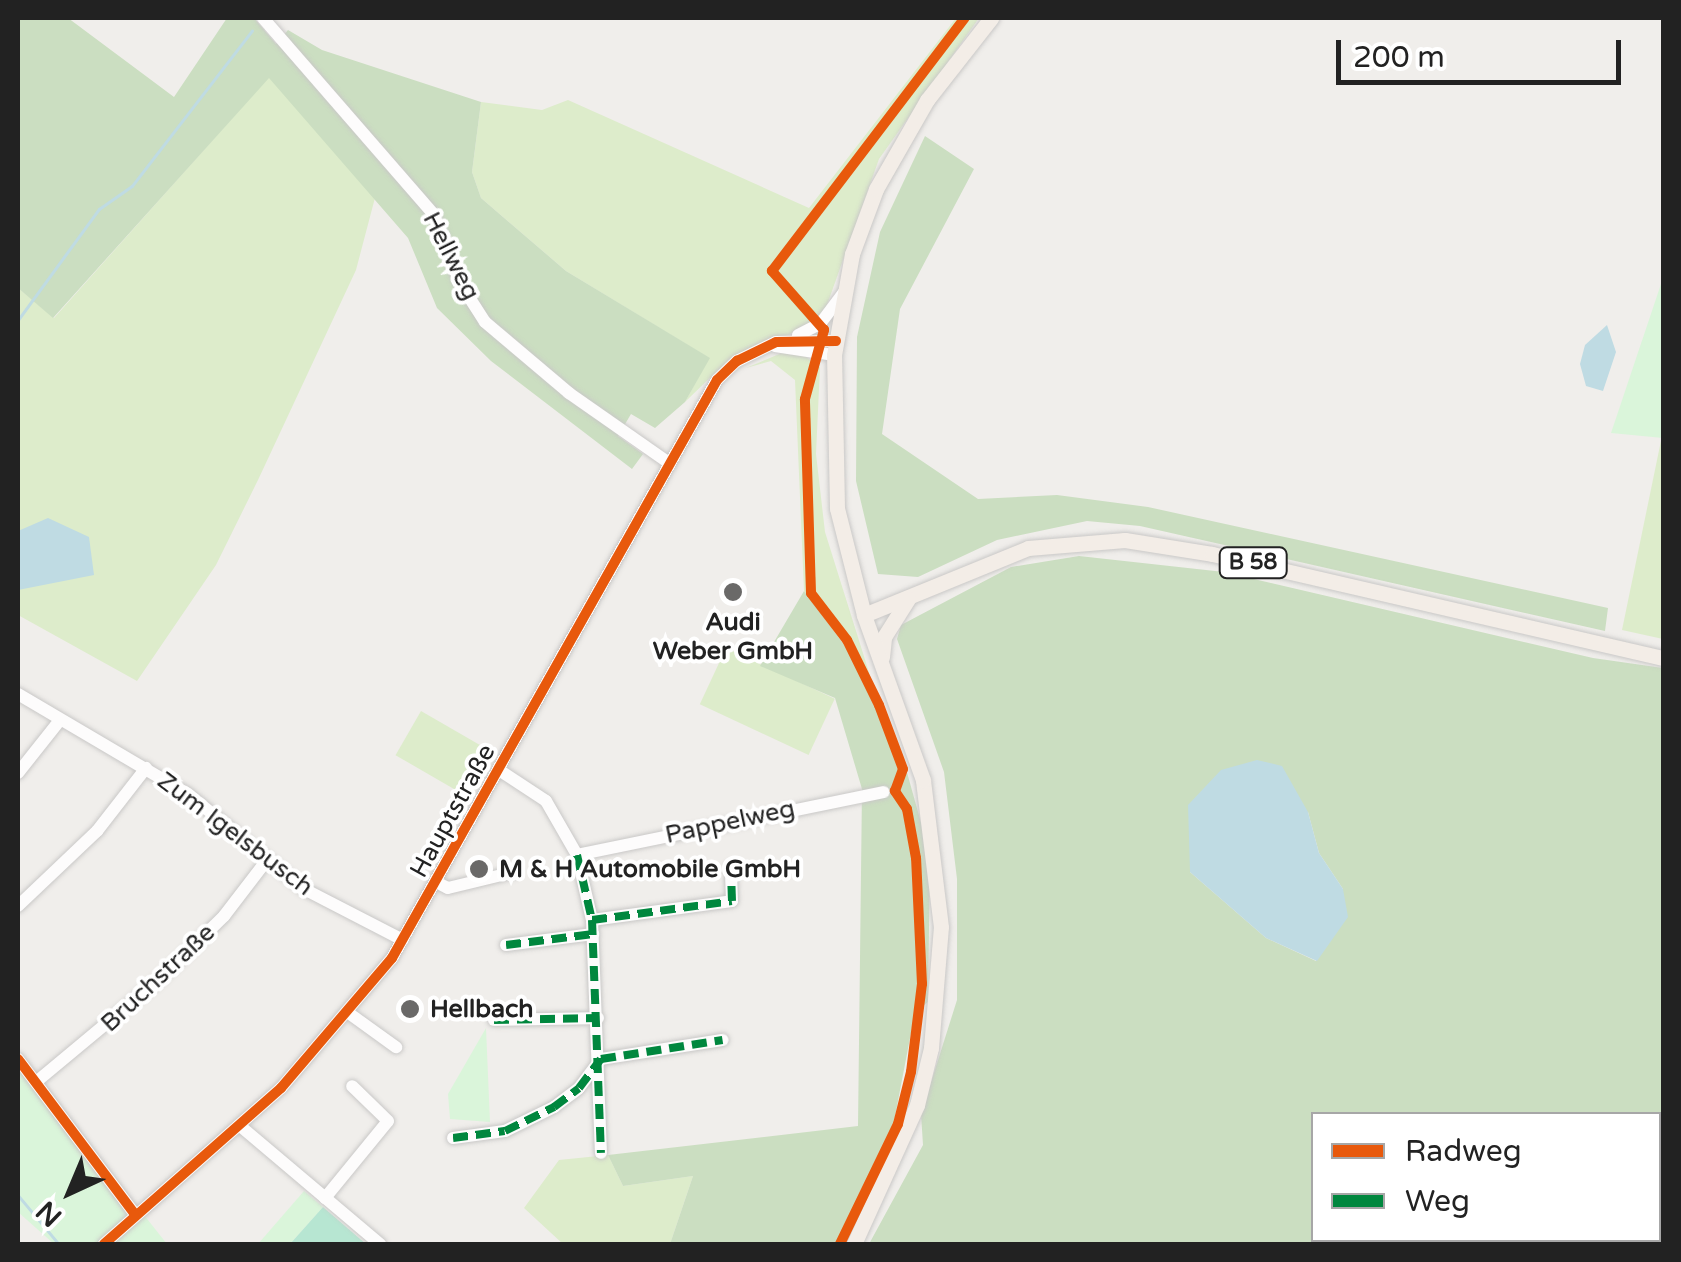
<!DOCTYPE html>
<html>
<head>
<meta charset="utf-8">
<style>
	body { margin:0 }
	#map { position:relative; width:1681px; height:1262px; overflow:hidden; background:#f0eeeb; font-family:"Varela Round",sans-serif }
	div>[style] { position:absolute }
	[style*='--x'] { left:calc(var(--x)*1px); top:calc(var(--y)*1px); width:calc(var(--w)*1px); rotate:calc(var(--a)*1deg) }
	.grass>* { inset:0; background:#ddeccb; transform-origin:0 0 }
	.forest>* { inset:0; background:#cbdec1 }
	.park>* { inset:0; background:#daf5da }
	.pitch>* { inset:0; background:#b7e6d2 }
	.water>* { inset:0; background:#bfdbe3 }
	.stream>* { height:2.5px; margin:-1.25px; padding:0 1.25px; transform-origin:1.25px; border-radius:1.25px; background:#bfdbe3 }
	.roads { filter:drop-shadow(0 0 2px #c9c8c7) drop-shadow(0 0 2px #c9c8c7) }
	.minor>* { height:12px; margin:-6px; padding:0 6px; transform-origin:6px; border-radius:6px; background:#fdfcfc }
	.major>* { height:15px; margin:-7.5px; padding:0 7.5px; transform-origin:7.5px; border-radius:7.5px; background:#f3ede7 }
	.quiet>* { height:8px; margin-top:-4px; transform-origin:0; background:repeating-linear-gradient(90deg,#00873e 0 15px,transparent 0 23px) }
	.cycleway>* { height:10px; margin:-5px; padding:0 5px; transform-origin:5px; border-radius:5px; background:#e8590c }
	.dots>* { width:28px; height:28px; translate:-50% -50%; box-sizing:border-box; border:5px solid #fff; border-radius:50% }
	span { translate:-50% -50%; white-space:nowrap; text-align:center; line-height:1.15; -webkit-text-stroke:8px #fff; paint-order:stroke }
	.shield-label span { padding:2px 8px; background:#fff; border:2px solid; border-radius:8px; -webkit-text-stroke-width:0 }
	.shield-label { font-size:22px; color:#222; font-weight:700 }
	.street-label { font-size:25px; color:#222 }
	.poi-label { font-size:25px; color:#222; font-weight:700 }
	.left { translate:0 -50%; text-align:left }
	.frame { position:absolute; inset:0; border:20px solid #222; pointer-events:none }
	.legend { position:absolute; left:1311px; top:1112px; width:350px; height:130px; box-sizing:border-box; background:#fff; border:2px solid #a7a7a7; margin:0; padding:12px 18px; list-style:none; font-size:30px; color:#222 }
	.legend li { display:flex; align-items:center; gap:20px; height:50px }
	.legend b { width:50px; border:2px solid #a7a7a7 }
	.north { position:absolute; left:20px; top:1142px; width:100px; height:100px; -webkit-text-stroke:8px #fff; paint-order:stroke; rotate:224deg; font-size:28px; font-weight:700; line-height:40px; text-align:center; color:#222 }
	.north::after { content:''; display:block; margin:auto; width:35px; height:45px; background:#222; clip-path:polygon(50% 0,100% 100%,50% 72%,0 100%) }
	.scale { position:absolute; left:1336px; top:40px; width:285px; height:45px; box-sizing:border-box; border:5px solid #222; border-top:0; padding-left:12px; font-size:30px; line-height:35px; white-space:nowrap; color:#222; -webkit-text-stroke:8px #fff; paint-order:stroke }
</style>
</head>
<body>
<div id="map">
	<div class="grass">
		<div style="clip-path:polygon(956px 18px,979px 18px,879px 159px,827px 305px,816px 321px,718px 370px,685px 402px,709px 358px,566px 271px,481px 198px,472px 172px,481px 102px,542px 110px,568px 100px,809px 208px)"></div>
		<div style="clip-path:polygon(269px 77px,376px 194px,356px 270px,258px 480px,216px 565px,137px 681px,18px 615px,18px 288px,54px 318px)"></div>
		<div style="clip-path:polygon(784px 352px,802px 354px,820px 367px,816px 454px,825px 532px,872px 682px,804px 591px,795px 380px,771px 361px,746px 368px)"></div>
		<div style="clip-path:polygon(1663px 431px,1663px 639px,1622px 630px)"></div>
		<div style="left:726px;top:648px;width:120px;height:62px;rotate:25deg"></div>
		<div style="left:421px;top:711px;width:86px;height:51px;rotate:30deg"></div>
		<div style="clip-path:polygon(608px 1155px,623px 1186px,693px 1176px,670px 1244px,563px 1244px,524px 1208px,559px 1160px)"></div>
	</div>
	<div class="forest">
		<div style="clip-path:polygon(18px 18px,68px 18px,174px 97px,227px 18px,254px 18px,276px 44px,288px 30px,322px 50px,481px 102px,472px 172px,481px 198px,566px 271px,710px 358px,685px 402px,655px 428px,631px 414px,618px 436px,643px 454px,632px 469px,491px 361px,437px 308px,408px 238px,269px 78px,53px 318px,18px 288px)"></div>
		<div style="clip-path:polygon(925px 136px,974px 169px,900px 309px,882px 434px,978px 499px,1057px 495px,1148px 507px,1608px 608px,1605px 631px,1140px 526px,1087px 521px,997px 540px,918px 577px,878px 574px,856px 481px,857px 337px,880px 232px)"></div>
		<div style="clip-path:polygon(evenodd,1079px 556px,1224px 572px,1593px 658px,1663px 668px,1663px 1244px,869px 1244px,923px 1145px,921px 1114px,957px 1000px,957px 879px,944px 772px,897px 639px,901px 625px,1011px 567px,1079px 556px,1308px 812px,1319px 853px,1343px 889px,1316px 961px,1266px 938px,1190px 872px,1308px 812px,1079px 556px,1314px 1114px,1658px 1114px,1658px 1240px,1314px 1240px,1314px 1114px)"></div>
		<div style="clip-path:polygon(804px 591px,872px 682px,903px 758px,930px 855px,928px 1002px,915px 1012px,893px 1127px,837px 1244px,670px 1244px,693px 1176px,623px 1186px,608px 1155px,858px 1126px,862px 789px,835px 698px,760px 666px)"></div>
	</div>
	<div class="park">
		<div style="clip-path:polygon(1663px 278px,1663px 438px,1611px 433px)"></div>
		<div style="clip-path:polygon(486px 1028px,490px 1122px,450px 1119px,448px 1094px)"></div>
		<div style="clip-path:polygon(18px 1065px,144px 1215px,167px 1244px,54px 1244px,18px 1212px)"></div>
		<div style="clip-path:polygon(304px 1191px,323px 1207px,290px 1244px,258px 1244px)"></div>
	</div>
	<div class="pitch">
		<div style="clip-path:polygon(323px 1207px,366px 1244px,290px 1244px)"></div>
	</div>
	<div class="water">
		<div style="clip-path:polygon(1607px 325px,1616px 352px,1603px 391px,1586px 386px,1580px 364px,1585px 345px)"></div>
		<div style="clip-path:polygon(48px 518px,89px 537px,94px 575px,18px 590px,18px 531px)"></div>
		<div style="clip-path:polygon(1257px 760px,1282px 766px,1308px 812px,1319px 853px,1343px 889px,1348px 917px,1317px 961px,1266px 938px,1190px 872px,1188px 805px,1221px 770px)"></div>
	</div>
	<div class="stream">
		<div style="--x:18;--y:320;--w:137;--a:-53.9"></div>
		<div style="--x:99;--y:209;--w:40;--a:-34.9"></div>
		<div style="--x:132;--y:186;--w:196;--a:-52.3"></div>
		<div style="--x:18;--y:1195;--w:64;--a:50.1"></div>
	</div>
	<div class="roads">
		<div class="minor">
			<div style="--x:263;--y:18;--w:261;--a:49"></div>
			<div style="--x:434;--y:215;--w:73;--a:69.1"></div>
			<div style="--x:460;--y:283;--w:46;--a:57.3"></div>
			<div style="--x:485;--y:322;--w:110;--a:40.2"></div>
			<div style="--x:569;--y:393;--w:122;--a:35"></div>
			<div style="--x:798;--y:335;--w:25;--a:-27"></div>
			<div style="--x:820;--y:324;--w:39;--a:-53"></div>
			<div style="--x:775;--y:346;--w:60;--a:8.7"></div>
			<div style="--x:18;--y:694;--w:197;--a:30.5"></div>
			<div style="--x:188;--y:794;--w:150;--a:39.3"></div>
			<div style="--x:304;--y:889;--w:111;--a:27.3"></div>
			<div style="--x:499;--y:770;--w:56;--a:33.4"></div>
			<div style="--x:546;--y:801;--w:62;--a:60.1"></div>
			<div style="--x:577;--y:855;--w:67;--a:77"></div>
			<div style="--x:592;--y:920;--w:233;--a:87.8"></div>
			<div style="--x:18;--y:773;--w:68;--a:-51.6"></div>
			<div style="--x:577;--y:855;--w:313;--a:-11.6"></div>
			<div style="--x:436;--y:882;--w:13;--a:27"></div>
			<div style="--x:448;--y:888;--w:68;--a:-13.6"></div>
			<div style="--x:18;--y:906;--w:109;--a:-43.5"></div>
			<div style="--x:97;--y:831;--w:80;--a:-52.1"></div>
			<div style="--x:592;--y:920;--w:141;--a:-7.7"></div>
			<div style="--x:732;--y:901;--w:33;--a:-92"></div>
			<div style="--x:506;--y:945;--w:88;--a:-7.2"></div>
			<div style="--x:350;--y:1014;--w:57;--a:35.7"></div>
			<div style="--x:494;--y:1020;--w:104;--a:-1.1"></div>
			<div style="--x:18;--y:1059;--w:193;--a:53"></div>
			<div style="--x:36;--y:1082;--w:164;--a:-39.8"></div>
			<div style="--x:162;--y:977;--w:87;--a:-44.5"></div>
			<div style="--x:224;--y:916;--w:71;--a:-52.5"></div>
			<div style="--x:239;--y:1125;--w:185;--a:40.2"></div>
			<div style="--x:453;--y:1138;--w:52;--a:-7.7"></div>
			<div style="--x:505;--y:1131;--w:55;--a:-26.1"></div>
			<div style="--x:554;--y:1107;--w:31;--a:-37"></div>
			<div style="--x:579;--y:1088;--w:36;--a:-53"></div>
			<div style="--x:601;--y:1059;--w:123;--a:-8.9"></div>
			<div style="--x:325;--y:1198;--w:99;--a:-50.7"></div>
			<div style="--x:388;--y:1121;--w:50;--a:-135.8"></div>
			<div style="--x:104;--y:1244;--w:236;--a:-41.4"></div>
			<div style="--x:281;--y:1088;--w:171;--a:-49.5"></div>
			<div style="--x:392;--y:958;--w:663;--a:-60.65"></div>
			<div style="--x:717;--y:380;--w:28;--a:-44"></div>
			<div style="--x:737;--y:361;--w:43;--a:-26"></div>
			<div style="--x:776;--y:342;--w:60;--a:-1"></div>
		</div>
		<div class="major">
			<div style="--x:864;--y:615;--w:177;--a:-22.2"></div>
			<div style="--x:1028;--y:548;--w:97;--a:-4.7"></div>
			<div style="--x:1125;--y:540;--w:88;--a:9.1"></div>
			<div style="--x:1212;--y:554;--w:464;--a:13"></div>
			<div style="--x:882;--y:657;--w:20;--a:-84"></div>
			<div style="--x:884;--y:637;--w:45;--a:-57.7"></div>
			<div style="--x:854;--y:1244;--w:153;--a:-65.6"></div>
			<div style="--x:917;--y:1105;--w:59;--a:-76.2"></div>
			<div style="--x:931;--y:1048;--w:121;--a:-85.3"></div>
			<div style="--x:941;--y:927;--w:148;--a:-97"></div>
			<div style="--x:923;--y:780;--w:175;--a:-109.7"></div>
			<div style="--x:864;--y:615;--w:110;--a:-104.2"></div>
			<div style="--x:837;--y:508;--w:153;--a:-91.1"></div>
			<div style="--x:834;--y:355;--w:103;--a:-79.9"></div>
			<div style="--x:852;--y:254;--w:69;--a:-69.7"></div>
			<div style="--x:876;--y:189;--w:103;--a:-60.2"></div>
			<div style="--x:927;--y:100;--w:104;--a:-52"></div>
		</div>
	</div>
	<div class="quiet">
		<div style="--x:577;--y:855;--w:67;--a:77"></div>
		<div style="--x:592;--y:920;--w:233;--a:87.8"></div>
		<div style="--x:592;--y:920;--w:141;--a:-7.7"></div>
		<div style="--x:732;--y:901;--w:33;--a:-92"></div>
		<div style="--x:506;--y:945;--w:88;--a:-7.2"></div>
		<div style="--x:494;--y:1020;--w:104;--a:-1.1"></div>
		<div style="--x:453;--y:1138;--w:52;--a:-7.7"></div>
		<div style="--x:505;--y:1131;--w:55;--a:-26.1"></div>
		<div style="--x:554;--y:1107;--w:31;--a:-37"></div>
		<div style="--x:579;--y:1088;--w:36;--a:-53"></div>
		<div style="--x:601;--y:1059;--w:123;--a:-8.9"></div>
	</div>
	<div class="cycleway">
		<div style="--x:18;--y:1059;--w:193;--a:53"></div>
		<div style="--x:104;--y:1244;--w:236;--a:-41.4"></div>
		<div style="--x:281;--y:1088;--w:171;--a:-49.5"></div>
		<div style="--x:392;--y:958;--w:663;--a:-60.65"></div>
		<div style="--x:717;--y:380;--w:28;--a:-44"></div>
		<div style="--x:737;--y:361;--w:43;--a:-26"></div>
		<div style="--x:776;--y:342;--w:60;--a:-1"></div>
		<div style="--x:840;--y:1244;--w:133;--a:-64.2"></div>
		<div style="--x:898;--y:1124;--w:54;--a:-76"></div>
		<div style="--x:911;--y:1072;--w:89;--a:-82.9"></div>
		<div style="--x:922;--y:984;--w:126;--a:-92.7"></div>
		<div style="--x:916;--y:858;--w:50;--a:-100.4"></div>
		<div style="--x:907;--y:809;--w:22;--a:-124"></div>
		<div style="--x:895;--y:791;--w:23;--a:-70"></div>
		<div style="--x:903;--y:769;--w:68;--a:-110.6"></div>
		<div style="--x:879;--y:705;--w:72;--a:-116.2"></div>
		<div style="--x:847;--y:640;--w:59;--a:-127.5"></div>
		<div style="--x:811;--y:593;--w:194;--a:-91.8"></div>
		<div style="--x:805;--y:399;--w:72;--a:-74.6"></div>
		<div style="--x:824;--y:330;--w:79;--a:-131.4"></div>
		<div style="--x:772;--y:271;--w:318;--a:-52.7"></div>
	</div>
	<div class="dots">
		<div style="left:733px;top:592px;background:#6a6968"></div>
		<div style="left:479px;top:869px;background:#6a6968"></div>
		<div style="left:410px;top:1009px;background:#6a6968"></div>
	</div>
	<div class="shield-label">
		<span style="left:1253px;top:563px">B 58</span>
	</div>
	<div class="street-label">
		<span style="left:451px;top:256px;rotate:63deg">Hellweg</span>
		<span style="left:453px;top:811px;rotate:-61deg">Hauptstraße</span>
		<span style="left:730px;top:822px;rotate:-12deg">Pappelweg</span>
		<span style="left:235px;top:834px;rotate:37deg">Zum Igelsbusch</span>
		<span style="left:158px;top:978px;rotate:-43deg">Bruchstraße</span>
	</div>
	<div class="poi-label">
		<span style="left:733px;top:637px">Audi<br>Weber GmbH</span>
		<span class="left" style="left:499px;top:869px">M &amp; H Automobile GmbH</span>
		<span class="left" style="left:430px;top:1009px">Hellbach</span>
	</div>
	<div class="frame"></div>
	<ul class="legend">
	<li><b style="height:12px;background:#e8590c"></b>Radweg</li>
	<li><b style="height:12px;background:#00873e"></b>Weg</li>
	</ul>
	<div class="north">N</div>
	<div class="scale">200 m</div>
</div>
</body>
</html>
